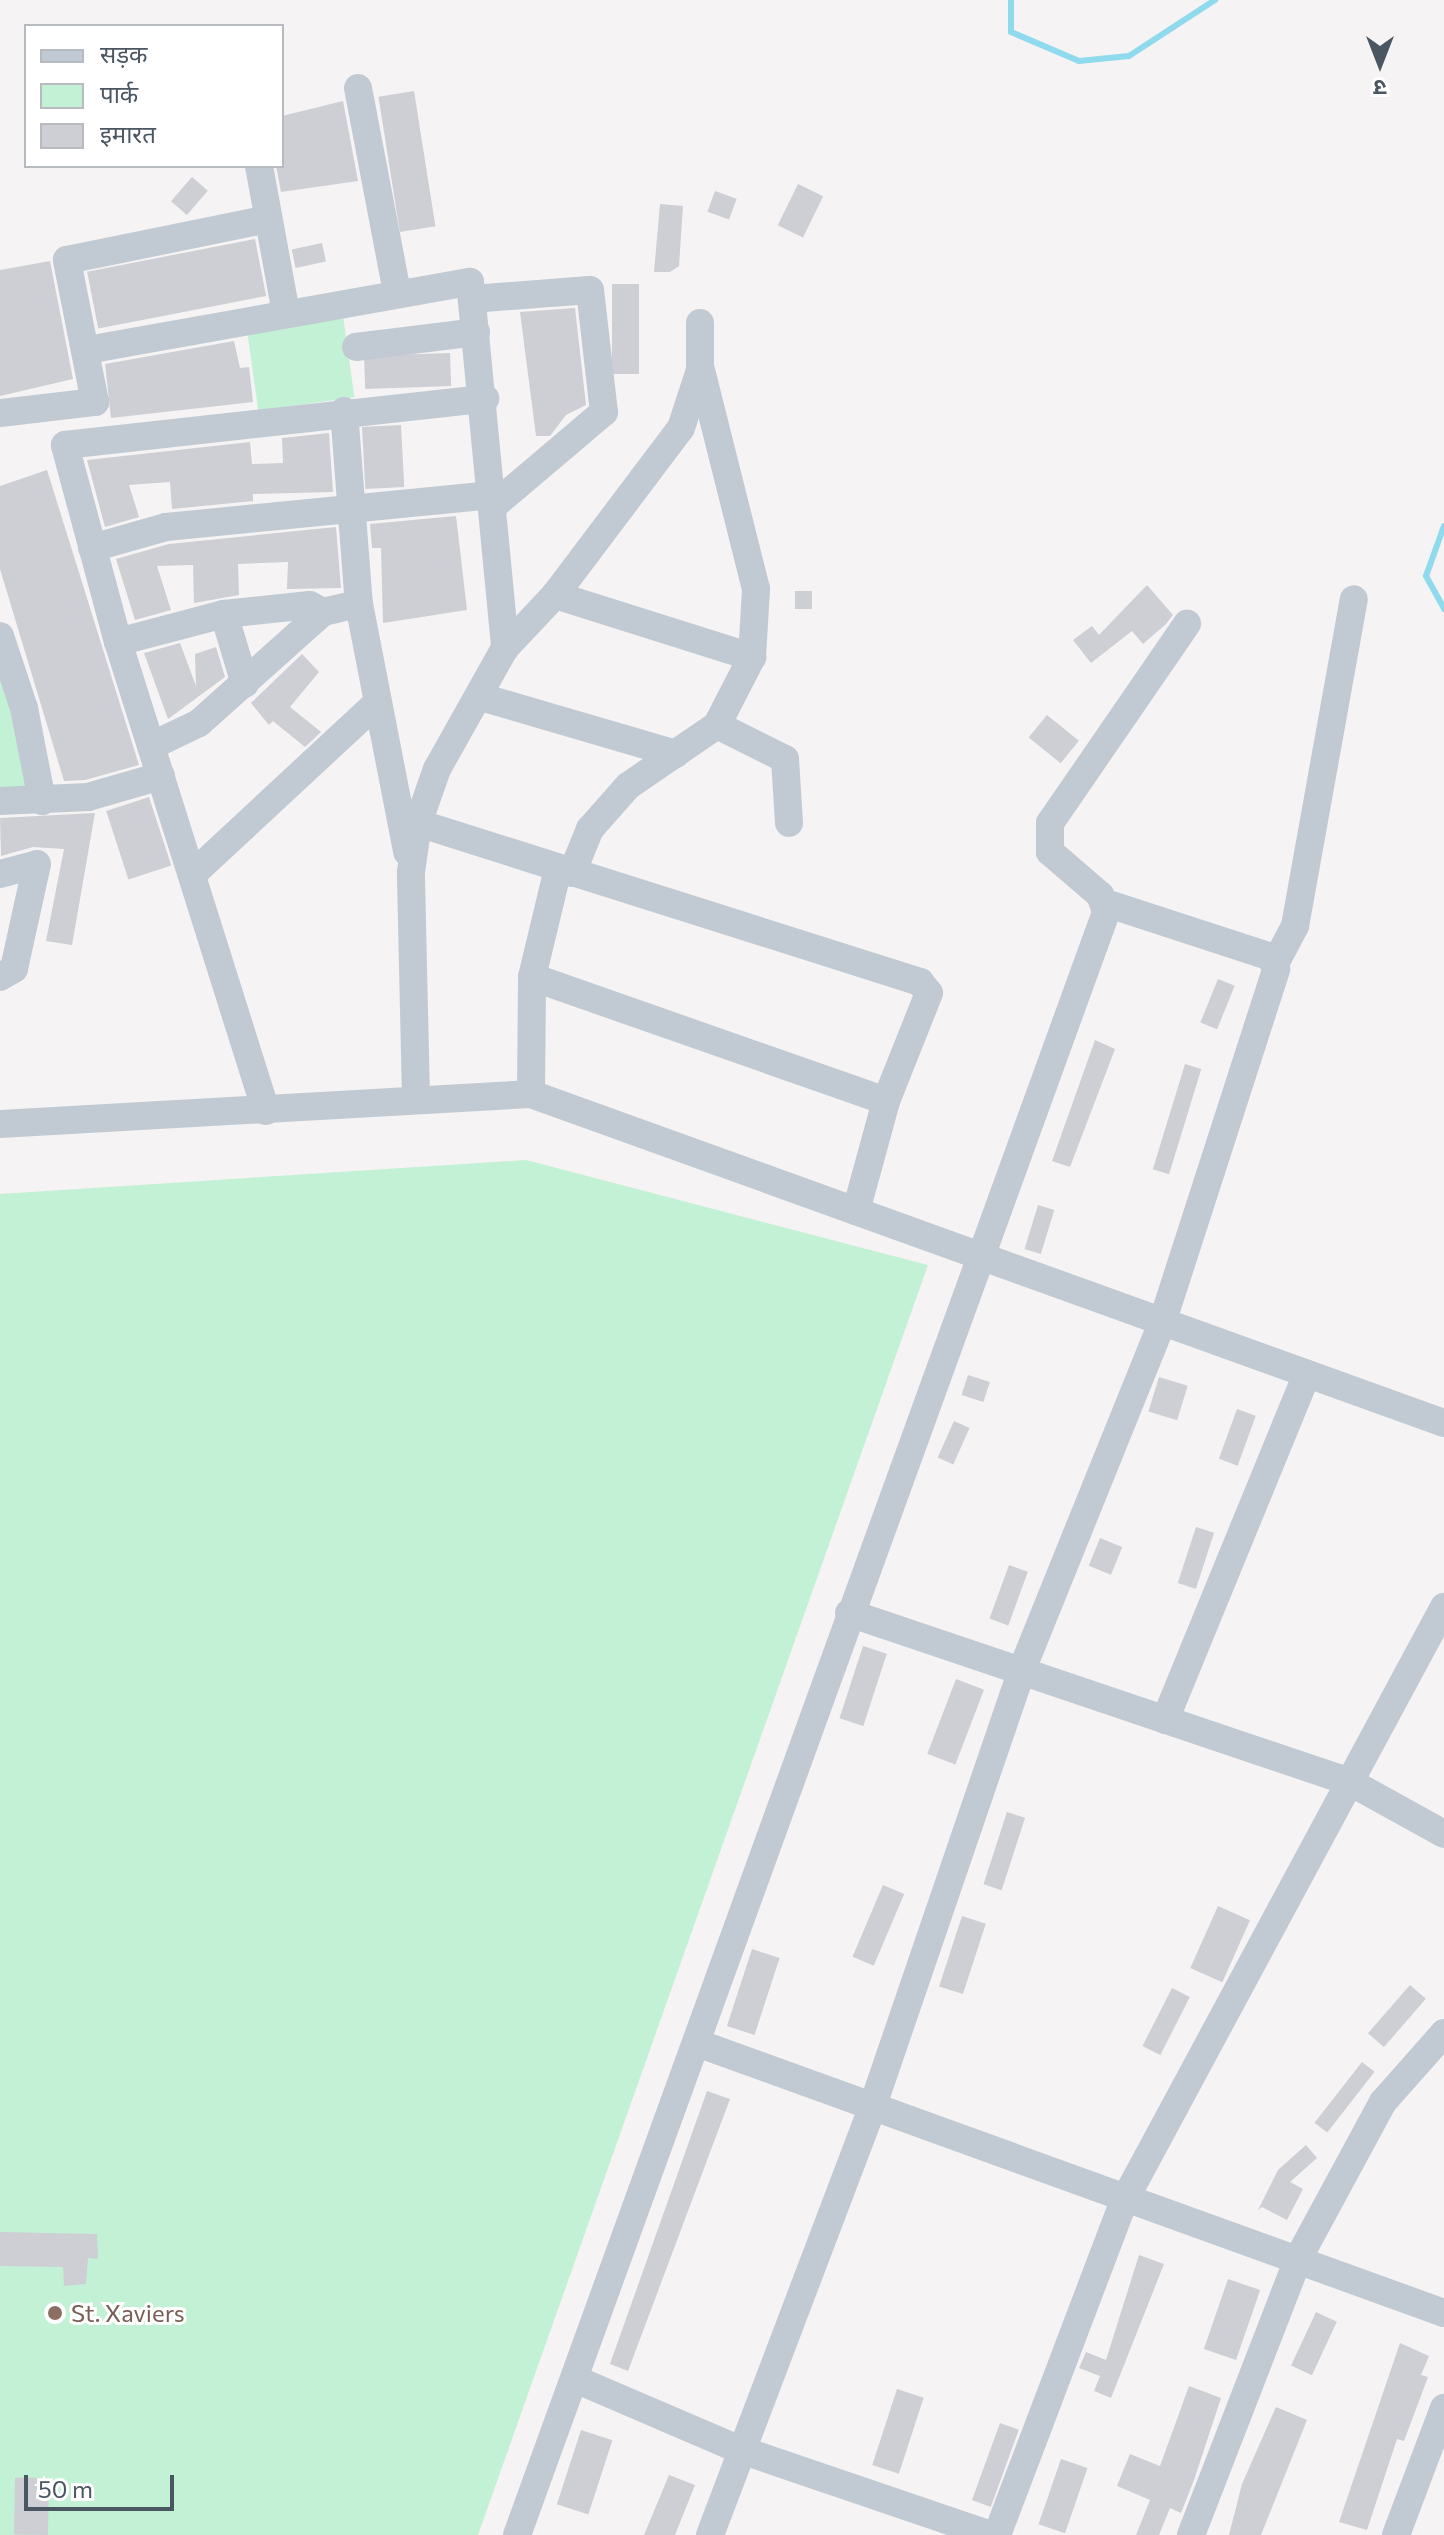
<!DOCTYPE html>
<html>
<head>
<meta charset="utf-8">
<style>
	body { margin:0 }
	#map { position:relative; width:1444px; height:2535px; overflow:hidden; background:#f5f3f3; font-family:Commissioner,"Noto Sans Devanagari",sans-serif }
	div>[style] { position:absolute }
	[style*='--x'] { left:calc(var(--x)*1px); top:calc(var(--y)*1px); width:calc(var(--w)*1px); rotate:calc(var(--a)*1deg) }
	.green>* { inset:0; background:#c3f1d5; transform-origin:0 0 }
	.stream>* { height:6px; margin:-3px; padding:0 3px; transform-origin:3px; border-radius:3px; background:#90daee }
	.building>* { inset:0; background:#cdcfd5; transform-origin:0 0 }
	.minor>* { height:28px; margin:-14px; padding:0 14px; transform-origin:14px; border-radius:14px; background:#c1cad2 }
	.dots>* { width:22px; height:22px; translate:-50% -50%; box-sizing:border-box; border:4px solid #fff; border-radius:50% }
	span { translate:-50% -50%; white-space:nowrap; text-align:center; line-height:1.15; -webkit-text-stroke:6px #fff; paint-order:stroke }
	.education-label { font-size:24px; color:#785e54 }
	.left { translate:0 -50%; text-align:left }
	.legend { position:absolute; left:24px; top:24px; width:260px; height:144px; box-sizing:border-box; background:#fff; border:2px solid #b7bbc0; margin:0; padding:10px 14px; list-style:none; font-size:24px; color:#4a5661 }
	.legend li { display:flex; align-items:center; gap:16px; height:40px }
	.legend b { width:40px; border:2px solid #b7bbc0 }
	.north { position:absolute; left:1340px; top:24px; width:80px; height:80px; -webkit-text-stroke:6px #fff; paint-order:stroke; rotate:180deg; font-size:22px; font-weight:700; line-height:32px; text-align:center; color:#4a5661 }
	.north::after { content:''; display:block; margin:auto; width:28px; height:36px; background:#4a5661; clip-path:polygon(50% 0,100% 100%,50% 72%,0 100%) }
	.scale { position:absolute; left:24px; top:2475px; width:150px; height:36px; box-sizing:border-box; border:4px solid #4a5661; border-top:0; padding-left:10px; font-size:24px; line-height:28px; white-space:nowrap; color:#4a5661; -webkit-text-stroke:6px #fff; paint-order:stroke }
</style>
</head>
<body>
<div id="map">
	<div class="green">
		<div style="left:343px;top:316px;width:82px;height:97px;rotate:82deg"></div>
		<div style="clip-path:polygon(0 664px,33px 789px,0 790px)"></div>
		<div style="clip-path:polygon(526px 1160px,928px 1265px,478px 2535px,0 2535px,0 1194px)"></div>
	</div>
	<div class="stream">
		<div style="--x:1011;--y:0;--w:32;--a:90"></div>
		<div style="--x:1011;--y:32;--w:74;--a:23.1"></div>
		<div style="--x:1079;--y:61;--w:50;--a:-5.7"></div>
		<div style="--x:1129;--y:56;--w:103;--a:-33.1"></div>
		<div style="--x:1444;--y:526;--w:53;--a:109.8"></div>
		<div style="--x:1426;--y:576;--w:38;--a:61"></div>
	</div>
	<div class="building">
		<div style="left:414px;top:91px;width:137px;height:36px;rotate:81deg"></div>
		<div style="clip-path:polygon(343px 101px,358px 181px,281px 192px,276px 166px,282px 166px,282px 116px)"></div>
		<div style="left:192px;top:177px;width:21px;height:32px;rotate:41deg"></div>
		<div style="left:798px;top:184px;width:28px;height:46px;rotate:26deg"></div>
		<div style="left:715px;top:191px;width:23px;height:22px;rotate:20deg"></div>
		<div style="clip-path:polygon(660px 204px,683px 206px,679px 266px,670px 272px,654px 272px)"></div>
		<div style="left:255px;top:239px;width:58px;height:171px;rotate:79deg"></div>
		<div style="left:322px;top:243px;width:19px;height:31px;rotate:78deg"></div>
		<div style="clip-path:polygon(50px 261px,73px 379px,0 396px,0 270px)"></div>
		<div style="left:612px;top:284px;width:27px;height:90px"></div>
		<div style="clip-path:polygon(575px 308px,586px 405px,566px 415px,550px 436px,536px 436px,520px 312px)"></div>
		<div style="clip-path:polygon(234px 341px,240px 368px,249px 367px,253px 402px,111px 418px,105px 364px)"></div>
		<div style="left:450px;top:353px;width:33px;height:86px;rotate:88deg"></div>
		<div style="left:401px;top:425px;width:62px;height:39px;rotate:87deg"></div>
		<div style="clip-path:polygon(329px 433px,333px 492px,253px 494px,253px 501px,172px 509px,170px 482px,129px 485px,139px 517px,105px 527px,87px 460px,250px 442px,252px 464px,283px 463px,282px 438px)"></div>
		<div style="clip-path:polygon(47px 470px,139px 765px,85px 780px,64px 781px,0 569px,0 486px)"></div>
		<div style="clip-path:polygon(456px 516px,467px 610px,383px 623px,381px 548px,372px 548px,370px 524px)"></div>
		<div style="clip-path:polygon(336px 527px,341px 588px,287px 589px,288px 562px,238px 564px,239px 595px,194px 603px,193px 565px,157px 566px,171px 610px,135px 620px,116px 559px,169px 544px)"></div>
		<div style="clip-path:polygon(1147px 585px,1173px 615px,1166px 624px,1143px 644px,1132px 631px,1091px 663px,1073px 640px,1092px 626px,1099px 635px)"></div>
		<div style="left:812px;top:591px;width:18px;height:17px;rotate:90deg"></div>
		<div style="clip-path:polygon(180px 643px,196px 686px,195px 654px,216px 647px,225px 677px,168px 719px,144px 653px)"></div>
		<div style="clip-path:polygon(302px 654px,319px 672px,290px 707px,321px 732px,305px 747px,273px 721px,269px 725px,251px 703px)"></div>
		<div style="left:1047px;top:715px;width:41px;height:29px;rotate:39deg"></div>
		<div style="left:149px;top:797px;width:72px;height:45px;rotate:72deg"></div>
		<div style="clip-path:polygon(95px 813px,72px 945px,46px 941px,64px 849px,33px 847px,1px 856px,0 818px)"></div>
		<div style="left:1218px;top:979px;width:18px;height:47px;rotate:22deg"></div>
		<div style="clip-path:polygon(1095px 1040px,1115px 1049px,1070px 1167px,1052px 1161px)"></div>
		<div style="left:1185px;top:1064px;width:17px;height:110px;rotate:17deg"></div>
		<div style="left:1038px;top:1205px;width:17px;height:46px;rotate:17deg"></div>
		<div style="left:968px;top:1375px;width:23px;height:21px;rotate:18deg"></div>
		<div style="left:1159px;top:1377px;width:30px;height:36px;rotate:17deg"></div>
		<div style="left:1237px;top:1409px;width:20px;height:53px;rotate:20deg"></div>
		<div style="left:954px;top:1421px;width:17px;height:40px;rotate:24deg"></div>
		<div style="left:1196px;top:1527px;width:19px;height:59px;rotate:18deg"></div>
		<div style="left:1100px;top:1538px;width:24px;height:30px;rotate:22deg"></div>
		<div style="left:1009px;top:1565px;width:20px;height:57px;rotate:20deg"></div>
		<div style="left:863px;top:1646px;width:25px;height:76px;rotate:18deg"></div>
		<div style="left:956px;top:1679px;width:30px;height:80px;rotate:21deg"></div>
		<div style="left:1007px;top:1812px;width:19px;height:76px;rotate:18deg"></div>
		<div style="left:883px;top:1885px;width:23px;height:78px;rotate:23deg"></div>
		<div style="left:1218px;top:1906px;width:35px;height:68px;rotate:24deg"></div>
		<div style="left:962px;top:1916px;width:25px;height:74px;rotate:18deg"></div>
		<div style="left:752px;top:1949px;width:29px;height:81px;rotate:18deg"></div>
		<div style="left:1410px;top:1985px;width:21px;height:64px;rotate:41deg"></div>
		<div style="left:1172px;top:1988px;width:20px;height:65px;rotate:27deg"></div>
		<div style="left:1362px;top:2062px;width:16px;height:77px;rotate:38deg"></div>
		<div style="clip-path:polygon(707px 2091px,730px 2099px,628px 2371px,610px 2364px)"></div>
		<div style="clip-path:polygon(1306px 2145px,1317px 2158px,1290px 2182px,1303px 2189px,1287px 2220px,1262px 2207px,1258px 2210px,1278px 2170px)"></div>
		<div style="clip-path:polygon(0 2232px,97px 2234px,98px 2259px,88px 2258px,86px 2284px,64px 2286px,63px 2267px,0 2266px)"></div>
		<div style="clip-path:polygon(1139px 2255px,1164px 2264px,1111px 2398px,1094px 2391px,1100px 2376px,1079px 2368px,1086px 2352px,1106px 2360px)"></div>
		<div style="left:1228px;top:2279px;width:34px;height:74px;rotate:19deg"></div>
		<div style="left:1316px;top:2312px;width:23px;height:59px;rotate:25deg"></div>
		<div style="clip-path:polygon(1400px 2343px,1429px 2356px,1421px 2375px,1428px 2377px,1404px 2441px,1397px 2439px,1367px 2530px,1339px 2522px)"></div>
		<div style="clip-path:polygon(1189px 2386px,1221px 2398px,1194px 2480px,1181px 2513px,1170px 2508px,1159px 2535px,1136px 2535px,1150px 2500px,1117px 2486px,1130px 2454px,1160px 2466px)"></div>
		<div style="left:897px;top:2389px;width:28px;height:80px;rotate:18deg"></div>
		<div style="clip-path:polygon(1276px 2407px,1307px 2420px,1261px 2535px,1229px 2535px,1242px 2484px)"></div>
		<div style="left:1000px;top:2423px;width:20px;height:82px;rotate:20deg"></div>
		<div style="left:581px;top:2430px;width:33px;height:78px;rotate:18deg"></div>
		<div style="left:1061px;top:2459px;width:28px;height:69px;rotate:19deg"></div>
		<div style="clip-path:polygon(669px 2475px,695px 2485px,675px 2535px,644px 2535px)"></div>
		<div style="left:49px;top:2478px;width:57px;height:34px;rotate:91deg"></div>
	</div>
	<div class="minor">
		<div style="--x:358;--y:88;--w:208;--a:79.2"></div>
		<div style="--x:259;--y:166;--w:149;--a:79.6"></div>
		<div style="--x:472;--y:299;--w:118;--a:-4.4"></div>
		<div style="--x:590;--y:290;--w:123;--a:83.5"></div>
		<div style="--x:604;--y:412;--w:145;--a:139.7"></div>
		<div style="--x:356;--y:347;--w:121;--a:-7.1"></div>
		<div style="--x:87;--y:350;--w:389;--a:-10.1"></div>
		<div style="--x:470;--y:282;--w:368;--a:84.5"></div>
		<div style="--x:344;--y:411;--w:194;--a:85.6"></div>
		<div style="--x:359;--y:604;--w:253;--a:79"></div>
		<div style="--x:0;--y:413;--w:96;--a:-6.6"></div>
		<div style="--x:95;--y:402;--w:145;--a:-101.2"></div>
		<div style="--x:67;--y:260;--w:205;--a:-11.5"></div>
		<div style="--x:92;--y:548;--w:77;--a:-15.8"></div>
		<div style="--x:166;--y:527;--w:328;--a:-5.6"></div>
		<div style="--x:555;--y:595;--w:207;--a:17.5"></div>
		<div style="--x:224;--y:614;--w:73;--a:73.3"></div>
		<div style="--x:0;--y:636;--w:76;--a:71.6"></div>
		<div style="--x:24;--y:708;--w:95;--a:79"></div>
		<div style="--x:118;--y:642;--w:110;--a:-14.8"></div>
		<div style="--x:224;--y:614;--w:86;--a:-6"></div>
		<div style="--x:310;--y:605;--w:15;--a:28"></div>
		<div style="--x:481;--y:697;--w:203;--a:16.3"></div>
		<div style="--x:717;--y:725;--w:76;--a:26.6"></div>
		<div style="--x:785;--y:759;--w:64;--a:86.4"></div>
		<div style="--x:151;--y:746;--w:53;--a:-25.6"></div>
		<div style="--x:199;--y:723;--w:166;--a:-41.8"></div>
		<div style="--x:323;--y:612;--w:37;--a:-13"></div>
		<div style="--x:0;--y:801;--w:88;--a:-2.6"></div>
		<div style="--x:88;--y:797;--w:76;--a:-16"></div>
		<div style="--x:418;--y:823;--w:527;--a:17.57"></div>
		<div style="--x:920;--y:982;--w:14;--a:51"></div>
		<div style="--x:929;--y:993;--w:116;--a:111.7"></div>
		<div style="--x:886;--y:1101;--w:375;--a:-160.7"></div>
		<div style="--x:195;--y:872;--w:248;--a:-42.9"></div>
		<div style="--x:572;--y:873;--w:48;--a:-67.8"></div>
		<div style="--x:590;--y:829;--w:57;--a:-48.5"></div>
		<div style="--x:628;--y:786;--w:108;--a:-34.4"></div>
		<div style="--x:717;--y:725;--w:76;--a:-62.8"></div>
		<div style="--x:752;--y:657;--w:68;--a:-86.6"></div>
		<div style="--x:756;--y:589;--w:226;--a:-104.1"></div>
		<div style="--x:0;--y:874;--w:38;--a:-15"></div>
		<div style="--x:37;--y:864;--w:107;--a:102.4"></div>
		<div style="--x:14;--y:969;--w:16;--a:150"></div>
		<div style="--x:1276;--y:962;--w:41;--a:-62.2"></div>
		<div style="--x:1295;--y:926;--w:332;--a:-79.8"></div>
		<div style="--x:531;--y:1094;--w:117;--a:-89.5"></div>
		<div style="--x:532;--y:977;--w:111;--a:-76.5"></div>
		<div style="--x:416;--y:1098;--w:226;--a:-91.3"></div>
		<div style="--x:411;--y:872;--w:49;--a:-81.9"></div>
		<div style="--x:418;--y:823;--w:57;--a:-70.6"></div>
		<div style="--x:437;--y:769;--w:139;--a:-60.7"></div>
		<div style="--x:505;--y:648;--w:73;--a:-46.7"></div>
		<div style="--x:555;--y:595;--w:209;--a:-53"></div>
		<div style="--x:681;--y:428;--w:61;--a:-71.9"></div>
		<div style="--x:700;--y:370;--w:47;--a:-90"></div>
		<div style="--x:266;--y:1111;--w:492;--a:-107.5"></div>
		<div style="--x:118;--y:642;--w:204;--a:-105.1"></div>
		<div style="--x:65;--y:445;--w:423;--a:-6.3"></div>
		<div style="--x:0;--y:1124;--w:532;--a:-3.23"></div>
		<div style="--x:531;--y:1094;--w:970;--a:19.82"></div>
		<div style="--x:856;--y:1211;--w:114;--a:-74.7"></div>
		<div style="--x:849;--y:1613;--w:529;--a:18.64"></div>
		<div style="--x:1350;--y:1782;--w:107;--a:29"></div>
		<div style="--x:1165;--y:1720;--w:374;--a:-67.7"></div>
		<div style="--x:700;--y:2044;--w:791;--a:19.88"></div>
		<div style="--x:575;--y:2379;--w:181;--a:23.2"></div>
		<div style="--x:741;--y:2450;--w:264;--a:18.8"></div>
		<div style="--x:517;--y:2535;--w:1727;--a:-70.05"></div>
		<div style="--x:1106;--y:912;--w:18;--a:-109"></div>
		<div style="--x:1100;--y:895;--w:66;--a:-139.3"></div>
		<div style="--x:1050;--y:852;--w:29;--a:-90"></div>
		<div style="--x:1050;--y:823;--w:242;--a:-55.5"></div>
		<div style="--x:710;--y:2535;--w:460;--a:-69.2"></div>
		<div style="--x:873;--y:2105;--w:458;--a:-71.1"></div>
		<div style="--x:1021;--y:1672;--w:376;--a:-68"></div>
		<div style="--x:1162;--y:1323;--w:372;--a:-72.1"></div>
		<div style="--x:1276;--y:969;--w:13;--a:-113"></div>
		<div style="--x:1271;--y:957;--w:174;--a:-161.9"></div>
		<div style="--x:997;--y:2535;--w:357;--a:-69.2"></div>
		<div style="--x:1124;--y:2201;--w:675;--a:-61.69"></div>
		<div style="--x:1191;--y:2535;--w:296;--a:-68.8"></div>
		<div style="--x:1298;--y:2259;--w:179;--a:-61.6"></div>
		<div style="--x:1383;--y:2102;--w:92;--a:-48.5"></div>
		<div style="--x:1396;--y:2535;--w:136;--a:-69.3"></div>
	</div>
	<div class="dots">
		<div style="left:55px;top:2313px;background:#8d6e63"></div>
	</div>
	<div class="education-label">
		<span class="left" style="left:71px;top:2313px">St. Xaviers</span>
	</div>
	<ul class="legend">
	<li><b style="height:10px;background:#c1cad2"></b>सड़क</li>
	<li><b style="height:22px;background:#c3f1d5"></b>पार्क</li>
	<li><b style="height:22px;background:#cdcfd5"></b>इमारत</li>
	</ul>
	<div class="north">उ</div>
	<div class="scale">50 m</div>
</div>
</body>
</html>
